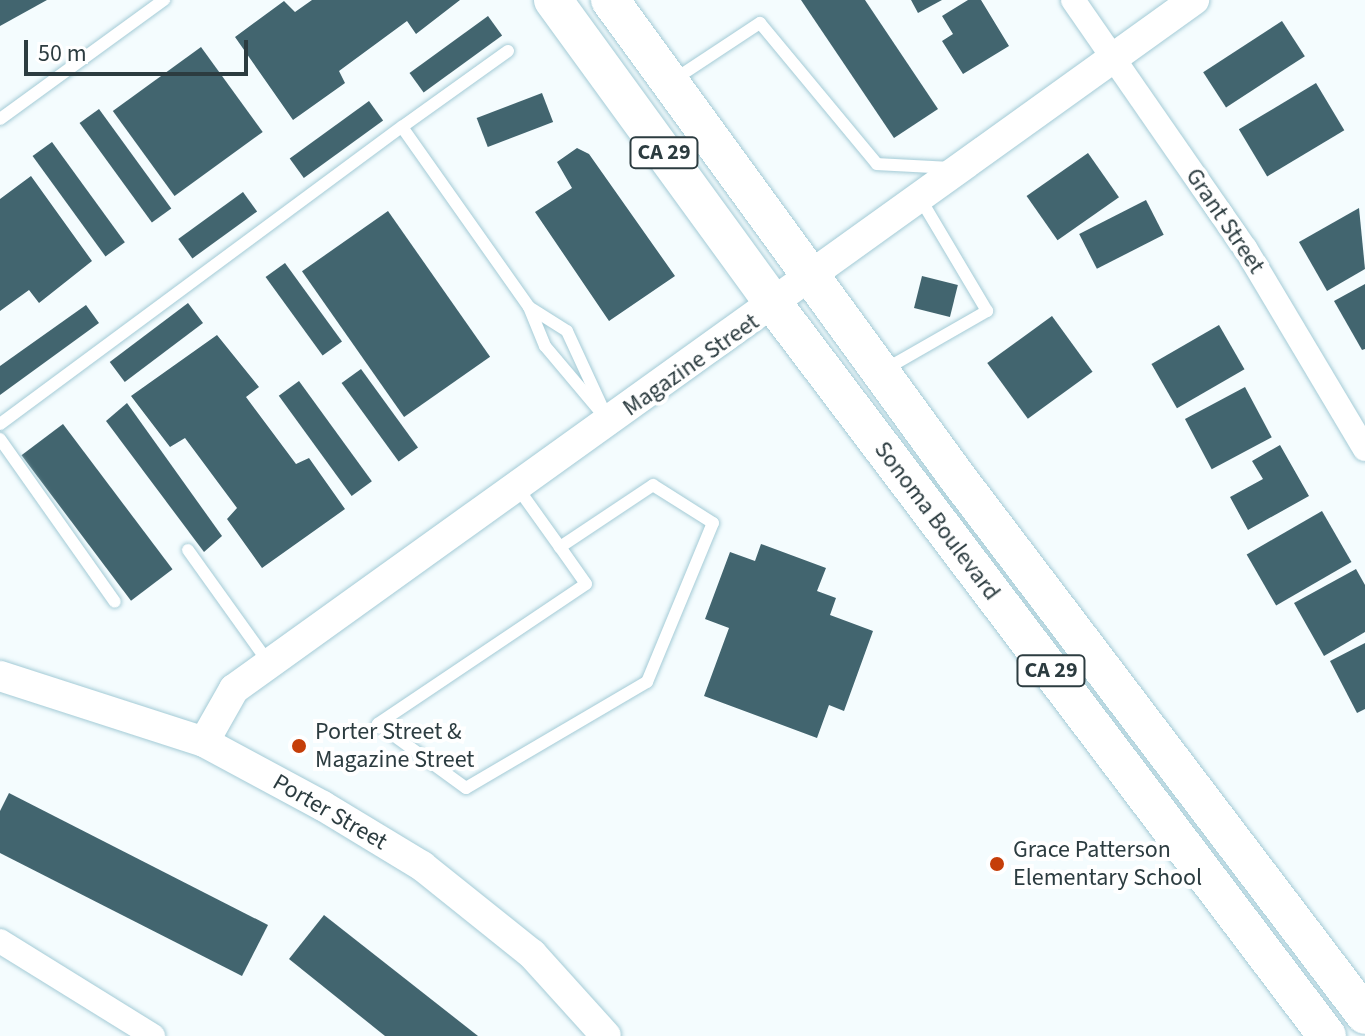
<!DOCTYPE html>
<html>
<head>
<meta charset="utf-8">
<style>
	body { margin:0 }
	#map { position:relative; width:1365px; height:1036px; overflow:hidden; background:#f4fcfe; font-family:"Source Sans 3",sans-serif }
	div>[style] { position:absolute }
	[style*='--x'] { left:calc(var(--x)*1px); top:calc(var(--y)*1px); width:calc(var(--w)*1px); rotate:calc(var(--a)*1deg) }
	.building>* { inset:0; background:#42656f; transform-origin:0 0 }
	.roads { filter:drop-shadow(0 0 2px #a4cbd6) drop-shadow(0 0 2px #a4cbd6) }
	.service>* { height:12px; margin:-6px; padding:0 6px; transform-origin:6px; border-radius:6px; background:#fff }
	.minor>* { height:24px; margin:-12px; padding:0 12px; transform-origin:12px; border-radius:12px; background:#fff }
	.tertiary>* { height:30px; margin:-15px; padding:0 15px; transform-origin:15px; border-radius:15px; background:#fff }
	.primary>* { height:38px; margin:-19px; padding:0 19px; transform-origin:19px; border-radius:19px; background:#fff }
	.dots>* { width:22px; height:22px; translate:-50% -50%; box-sizing:border-box; border:4px solid #fff; border-radius:50% }
	span { translate:-50% -50%; white-space:nowrap; text-align:center; line-height:1.15; -webkit-text-stroke:8px #fff; paint-order:stroke }
	.shield-label span { padding:2px 6px; background:#fff; border:2px solid; border-radius:6px; -webkit-text-stroke-width:0 }
	.shield-label { font-size:22px; color:#2c3c40; font-weight:700 }
	.street-label { font-size:24px; color:#2c3c40 }
	.poi-label { font-size:24px; color:#2c3c40 }
	.left { translate:0 -50%; text-align:left }
	.scale { position:absolute; left:24px; top:40px; width:224px; height:36px; box-sizing:border-box; border:4px solid #2c3c40; border-top:0; padding-left:10px; font-size:24px; line-height:28px; white-space:nowrap; color:#2c3c40; -webkit-text-stroke:6px #fff; paint-order:stroke }
</style>
</head>
<body>
<div id="map">
	<div class="building">
		<div style="clip-path:polygon(0 0,47px 0,0 26px)"></div>
		<div style="clip-path:polygon(312px 0,460px 0,416px 34px,407px 21px,339px 71px,345px 83px,293px 120px,235px 37px,284px 1px,295px 12px)"></div>
		<div style="clip-path:polygon(801px 0,865px 0,938px 109px,894px 138px)"></div>
		<div style="clip-path:polygon(911px 0,942px 0,918px 13px)"></div>
		<div style="clip-path:polygon(968px 0,981px 0,1009px 46px,963px 74px,942px 41px,953px 34px,942px 16px)"></div>
		<div style="left:488px;top:16px;width:24px;height:97px;rotate:54deg"></div>
		<div style="left:1282px;top:21px;width:42px;height:94px;rotate:57deg"></div>
		<div style="left:201px;top:47px;width:105px;height:109px;rotate:54deg"></div>
		<div style="left:1316px;top:83px;width:55px;height:90px;rotate:59deg"></div>
		<div style="left:542px;top:93px;width:31px;height:70px;rotate:69deg"></div>
		<div style="left:369px;top:101px;width:24px;height:98px;rotate:54deg"></div>
		<div style="left:99px;top:109px;width:123px;height:24px;rotate:54deg"></div>
		<div style="left:52px;top:142px;width:124px;height:24px;rotate:54deg"></div>
		<div style="clip-path:polygon(577px 148px,589px 154px,675px 276px,609px 321px,535px 212px,572px 188px,557px 162px)"></div>
		<div style="left:1088px;top:153px;width:54px;height:75px;rotate:55deg"></div>
		<div style="clip-path:polygon(31px 176px,92px 261px,39px 303px,29px 290px,0 311px,0 199px)"></div>
		<div style="left:243px;top:192px;width:24px;height:80px;rotate:54deg"></div>
		<div style="left:1146px;top:200px;width:39px;height:75px;rotate:63deg"></div>
		<div style="clip-path:polygon(1359px 208px,1365px 269px,1327px 291px,1299px 242px)"></div>
		<div style="left:388px;top:211px;width:178px;height:105px;rotate:55deg"></div>
		<div style="left:285px;top:263px;width:97px;height:24px;rotate:54deg"></div>
		<div style="left:922px;top:276px;width:37px;height:33px;rotate:14deg"></div>
		<div style="clip-path:polygon(1365px 284px,1365px 349px,1362px 350px,1334px 301px)"></div>
		<div style="left:188px;top:303px;width:25px;height:98px;rotate:53deg"></div>
		<div style="clip-path:polygon(86px 305px,99px 323px,0 395px,0 366px)"></div>
		<div style="left:1052px;top:316px;width:69px;height:80px;rotate:54deg"></div>
		<div style="left:1219px;top:325px;width:51px;height:78px;rotate:60deg"></div>
		<div style="clip-path:polygon(217px 335px,259px 387px,246px 397px,296px 464px,309px 458px,345px 509px,262px 568px,227px 519px,237px 508px,185px 438px,170px 447px,131px 396px)"></div>
		<div style="left:361px;top:369px;width:97px;height:24px;rotate:54deg"></div>
		<div style="left:299px;top:381px;width:124px;height:25px;rotate:54deg"></div>
		<div style="left:1245px;top:387px;width:57px;height:68px;rotate:62deg"></div>
		<div style="clip-path:polygon(127px 403px,222px 536px,204px 552px,106px 421px)"></div>
		<div style="left:63px;top:424px;width:182px;height:52px;rotate:53deg"></div>
		<div style="clip-path:polygon(1280px 445px,1309px 496px,1248px 530px,1230px 497px,1263px 479px,1252px 461px)"></div>
		<div style="left:1322px;top:511px;width:59px;height:87px;rotate:60deg"></div>
		<div style="clip-path:polygon(761px 544px,826px 568px,817px 591px,836px 598px,830px 615px,873px 631px,844px 711px,829px 705px,817px 738px,704px 696px,729px 628px,705px 619px,730px 552px,755px 561px)"></div>
		<div style="clip-path:polygon(1356px 569px,1365px 585px,1365px 632px,1324px 656px,1294px 603px)"></div>
		<div style="clip-path:polygon(1365px 643px,1365px 709px,1357px 713px,1330px 661px)"></div>
		<div style="clip-path:polygon(9px 793px,268px 925px,242px 976px,0 853px,0 811px)"></div>
		<div style="clip-path:polygon(324px 915px,478px 1036px,385px 1036px,289px 959px)"></div>
	</div>
	<div class="roads">
		<div class="service">
			<div style="--x:508;--y:51;--w:130;--a:144.4"></div>
			<div style="--x:402;--y:127;--w:220;--a:54.8"></div>
			<div style="--x:529;--y:307;--w:42;--a:67.7"></div>
			<div style="--x:545;--y:346;--w:99;--a:49.9"></div>
			<div style="--x:609;--y:422;--w:100;--a:-114.8"></div>
			<div style="--x:567;--y:331;--w:45;--a:-147.7"></div>
			<div style="--x:675;--y:79;--w:102;--a:-33.4"></div>
			<div style="--x:760;--y:23;--w:183;--a:50.3"></div>
			<div style="--x:877;--y:164;--w:73;--a:3.1"></div>
			<div style="--x:0;--y:119;--w:203;--a:-36"></div>
			<div style="--x:884;--y:370;--w:119;--a:-29.8"></div>
			<div style="--x:987;--y:311;--w:131;--a:-120.7"></div>
			<div style="--x:0;--y:424;--w:500;--a:-36.5"></div>
			<div style="--x:0;--y:439;--w:199;--a:54.8"></div>
			<div style="--x:517;--y:487;--w:74;--a:54.4"></div>
			<div style="--x:560;--y:547;--w:45;--a:54.9"></div>
			<div style="--x:586;--y:584;--w:251;--a:146.1"></div>
			<div style="--x:378;--y:724;--w:109;--a:36"></div>
			<div style="--x:466;--y:788;--w:210;--a:-30.4"></div>
			<div style="--x:647;--y:682;--w:172;--a:-67.5"></div>
			<div style="--x:713;--y:523;--w:71;--a:-147.7"></div>
			<div style="--x:653;--y:485;--w:112;--a:146.3"></div>
			<div style="--x:188;--y:550;--w:139;--a:54.4"></div>
		</div>
		<div class="minor">
			<div style="--x:1073;--y:0;--w:302;--a:55.3"></div>
			<div style="--x:1245;--y:248;--w:234;--a:59.2"></div>
			<div style="--x:0;--y:941;--w:180;--a:31.8"></div>
		</div>
		<div class="tertiary">
			<div style="--x:0;--y:676;--w:214;--a:17.9"></div>
			<div style="--x:204;--y:742;--w:135;--a:28.3"></div>
			<div style="--x:323;--y:806;--w:116;--a:31.2"></div>
			<div style="--x:422;--y:866;--w:141;--a:38.7"></div>
			<div style="--x:532;--y:954;--w:110;--a:47.9"></div>
			<div style="--x:204;--y:742;--w:61;--a:-60.5"></div>
			<div style="--x:234;--y:689;--w:1182;--a:-35.67"></div>
		</div>
		<div class="primary">
			<div style="--x:553;--y:0;--w:378;--a:54"></div>
			<div style="--x:775;--y:306;--w:915;--a:52.9"></div>
			<div style="--x:610;--y:0;--w:590;--a:53.97"></div>
			<div style="--x:957;--y:477;--w:675;--a:52.82"></div>
		</div>
	</div>
	<div class="dots">
		<div style="left:299px;top:746px;background:#c53e09"></div>
		<div style="left:997px;top:864px;background:#c53e09"></div>
	</div>
	<div class="shield-label">
		<span style="left:664px;top:153px">CA 29</span>
		<span style="left:1051px;top:671px">CA 29</span>
	</div>
	<div class="street-label">
		<span style="left:1225px;top:221px;rotate:56deg">Grant Street</span>
		<span style="left:691px;top:365px;rotate:-35deg">Magazine Street</span>
		<span style="left:937px;top:521px;rotate:53deg">Sonoma Boulevard</span>
		<span style="left:330px;top:812px;rotate:30deg">Porter Street</span>
	</div>
	<div class="poi-label">
		<span class="left" style="left:315px;top:746px">Porter Street &amp;<br>Magazine Street</span>
		<span class="left" style="left:1013px;top:864px">Grace Patterson<br>Elementary School</span>
	</div>
	<div class="scale">50 m</div>
</div>
</body>
</html>
